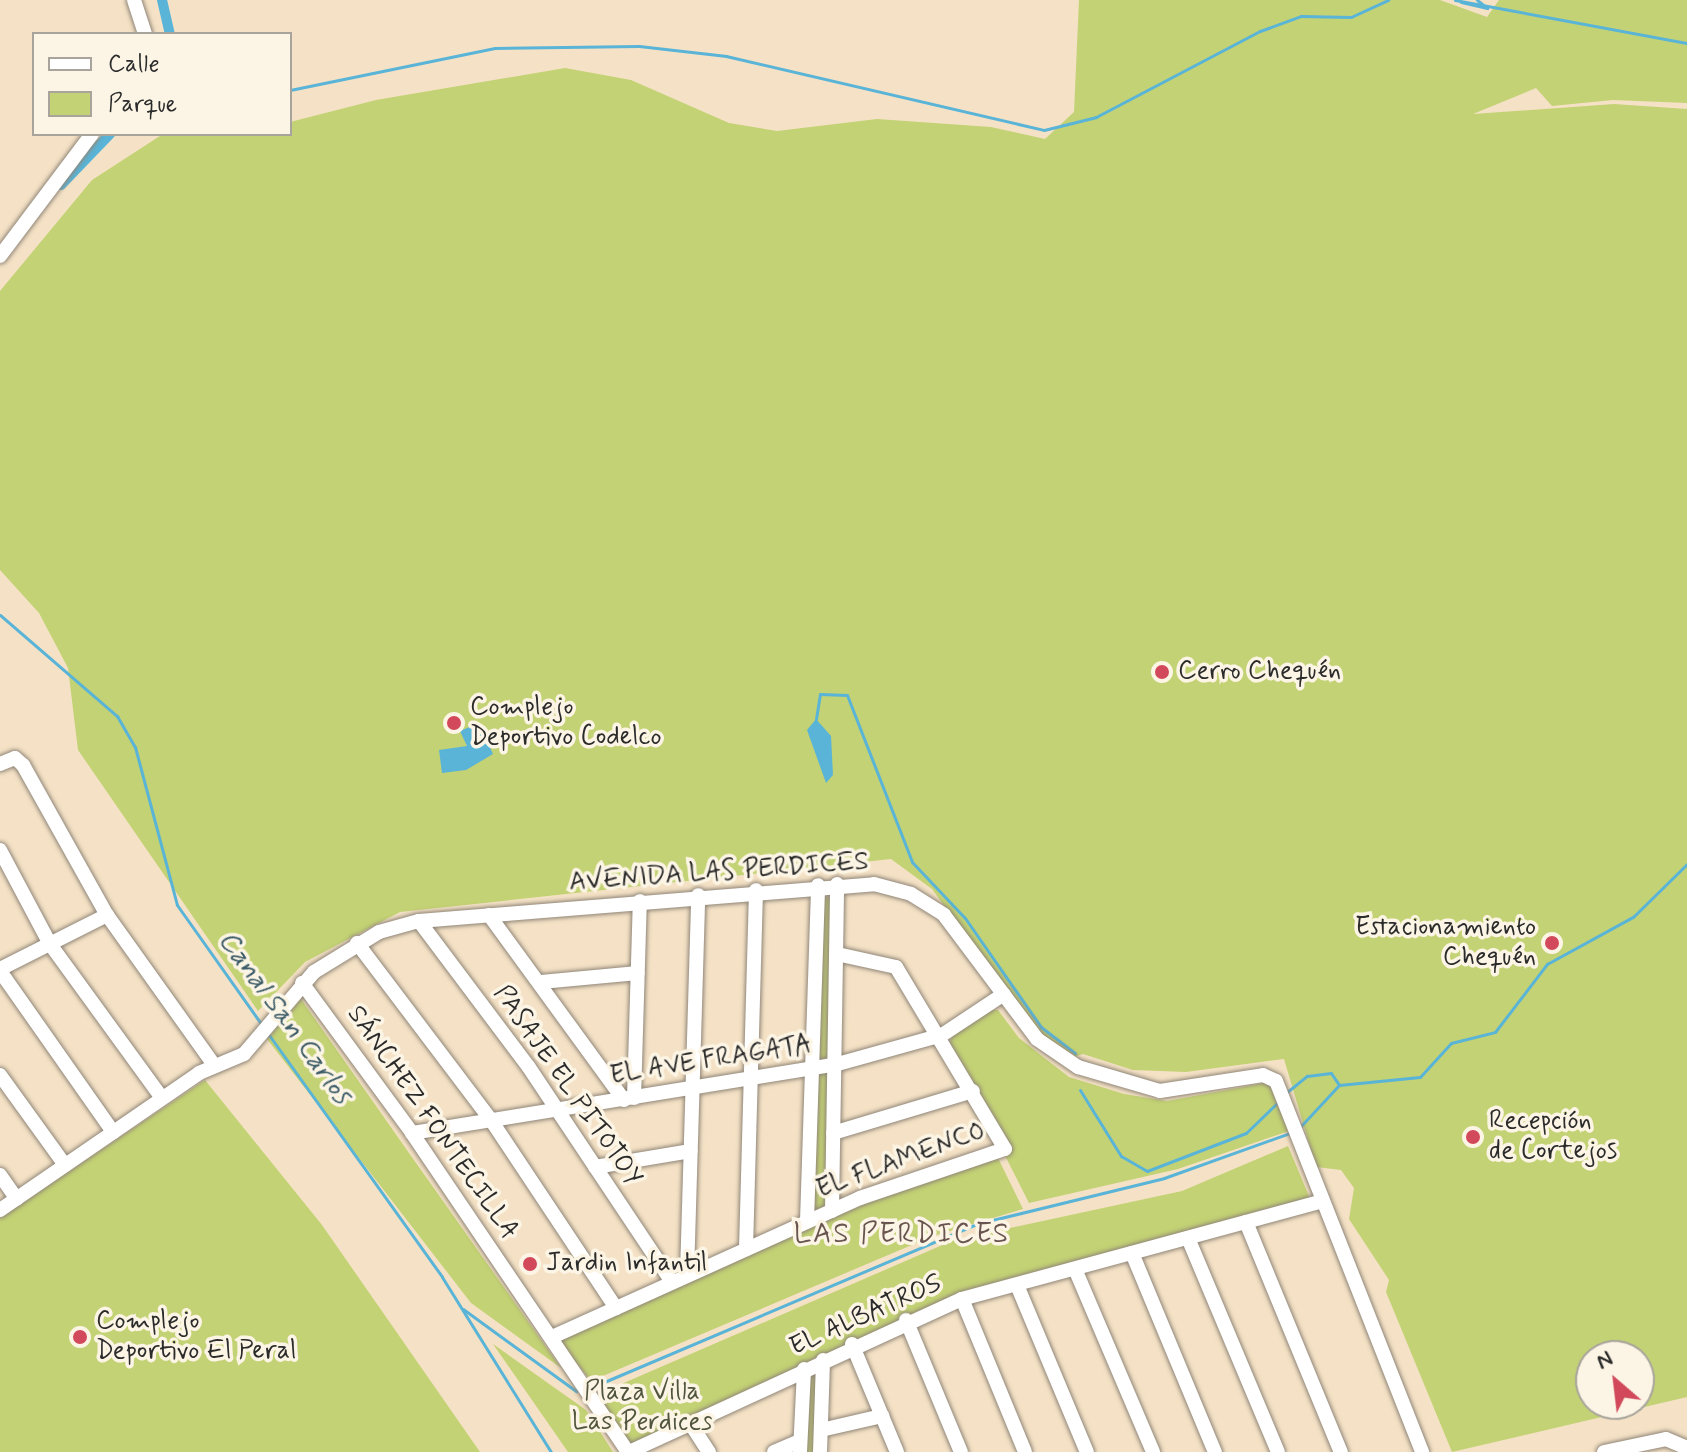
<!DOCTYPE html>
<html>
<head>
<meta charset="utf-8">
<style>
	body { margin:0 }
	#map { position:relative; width:1687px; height:1452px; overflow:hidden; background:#f5e2c6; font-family:Mynerve,sans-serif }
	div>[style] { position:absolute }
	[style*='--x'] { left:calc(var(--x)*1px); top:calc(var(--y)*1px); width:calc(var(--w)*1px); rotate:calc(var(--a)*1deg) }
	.green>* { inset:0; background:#c3d274; transform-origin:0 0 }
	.water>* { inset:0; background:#59b4d7 }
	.stream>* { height:3px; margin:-1.5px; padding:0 1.5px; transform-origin:1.5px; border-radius:1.5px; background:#59b4d7 }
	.canal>* { height:10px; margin:-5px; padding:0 5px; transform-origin:5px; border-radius:5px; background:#59b4d7 }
	.roads { filter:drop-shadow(0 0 2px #908678) drop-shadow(0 0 2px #908678) }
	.minor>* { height:14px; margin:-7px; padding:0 7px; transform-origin:7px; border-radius:7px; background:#fff }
	.dots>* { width:22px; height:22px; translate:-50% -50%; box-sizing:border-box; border:4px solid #fcf5e5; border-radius:50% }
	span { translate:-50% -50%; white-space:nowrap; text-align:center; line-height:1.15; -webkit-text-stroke:7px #fcf5e5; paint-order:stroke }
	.poi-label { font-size:26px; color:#2b2b2b }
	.left { translate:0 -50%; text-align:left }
	.right { translate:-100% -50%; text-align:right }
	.street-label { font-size:26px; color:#2b2b2b }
	.park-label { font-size:26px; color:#51553d }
	.water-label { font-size:28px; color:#3b5b67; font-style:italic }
	.neighbourhood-label { font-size:28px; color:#695550; letter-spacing:2px }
	.legend { position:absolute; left:32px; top:32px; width:260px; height:104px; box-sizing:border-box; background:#fcf5e5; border:2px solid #a8a49b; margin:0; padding:10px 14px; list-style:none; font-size:24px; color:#2b2b2b }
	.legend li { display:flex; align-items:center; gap:16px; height:40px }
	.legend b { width:40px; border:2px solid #a8a49b }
	.north { position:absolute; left:1575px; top:1340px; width:80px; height:80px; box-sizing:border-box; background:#fcf5e5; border:2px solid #a8a49b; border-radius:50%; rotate:332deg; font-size:22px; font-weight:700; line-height:32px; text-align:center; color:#2b2b2b }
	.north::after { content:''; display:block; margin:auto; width:28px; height:36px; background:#d1495b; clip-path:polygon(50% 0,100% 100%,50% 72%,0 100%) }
</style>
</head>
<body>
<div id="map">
	<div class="green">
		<div style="clip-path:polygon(evenodd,1079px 0,1440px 0,1487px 17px,1499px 0,1687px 0,1687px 103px,1613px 100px,1552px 106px,1536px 88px,1473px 114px,1614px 104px,1687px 109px,1687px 1397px,1452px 1452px,1386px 1292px,1389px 1280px,1349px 1219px,1354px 1188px,1341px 1170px,1316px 1167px,1284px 1059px,1186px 1072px,1133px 1070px,1083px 1054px,1067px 1059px,1037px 1034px,932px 889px,891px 859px,400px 912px,305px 962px,258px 1011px,78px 750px,68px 668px,39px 613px,0 570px,0 291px,92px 180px,163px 134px,290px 134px,290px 122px,376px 100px,565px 68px,631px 80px,729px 123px,777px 131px,877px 119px,991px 127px,1045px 139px,1074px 112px,1079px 0,1591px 1356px,1639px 1356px,1639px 1404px,1591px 1404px,1591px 1356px)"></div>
		<div style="left:836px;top:898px;width:312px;height:16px;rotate:91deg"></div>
		<div style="clip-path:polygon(301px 999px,409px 1153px,561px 1368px,471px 1303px,267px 1039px)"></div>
		<div style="clip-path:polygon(989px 1010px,998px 1010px,1019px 1038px,1069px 1077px,1124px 1094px,1167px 1101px,1270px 1082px,1289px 1131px,1178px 1169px,1029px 1203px,949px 1045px,953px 1034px)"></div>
		<div style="clip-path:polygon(205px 1080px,322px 1225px,480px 1452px,0 1452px,0 1218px)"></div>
		<div style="clip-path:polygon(1288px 1146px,1311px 1201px,919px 1311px,629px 1449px,596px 1395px,954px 1240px,1182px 1191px)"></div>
		<div style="clip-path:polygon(997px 1156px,1023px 1209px,933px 1236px,591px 1381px,558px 1340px,825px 1218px)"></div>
		<div style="clip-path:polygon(493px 1344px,586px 1410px,613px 1452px,568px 1452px)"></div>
		<div style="clip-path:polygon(817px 1372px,815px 1452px,804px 1452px,805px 1378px)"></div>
	</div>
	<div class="water">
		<div style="clip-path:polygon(816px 719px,831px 736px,833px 775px,826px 783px,807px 730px)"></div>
		<div style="clip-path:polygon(479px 723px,493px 754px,466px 770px,442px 773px,439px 750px,467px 746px,460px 731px)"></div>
	</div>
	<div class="stream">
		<div style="--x:1455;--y:0;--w:236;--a:10.5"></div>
		<div style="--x:1461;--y:2;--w:27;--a:13"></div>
		<div style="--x:1487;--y:8;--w:13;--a:-141"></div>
		<div style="--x:290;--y:90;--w:209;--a:-11.6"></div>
		<div style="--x:495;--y:48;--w:144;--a:-0.8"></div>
		<div style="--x:639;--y:46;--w:88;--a:6.6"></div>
		<div style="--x:726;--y:56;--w:326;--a:13.1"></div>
		<div style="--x:1044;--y:130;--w:54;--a:-14"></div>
		<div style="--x:1096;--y:117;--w:185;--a:-27.7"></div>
		<div style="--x:1260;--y:31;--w:44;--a:-20.1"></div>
		<div style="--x:1301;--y:16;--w:50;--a:1.1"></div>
		<div style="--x:1351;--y:17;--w:41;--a:-24.7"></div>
		<div style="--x:0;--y:615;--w:155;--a:40.8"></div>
		<div style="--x:117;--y:716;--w:36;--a:60"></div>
		<div style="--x:135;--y:747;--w:163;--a:75.1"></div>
		<div style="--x:177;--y:905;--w:147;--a:54.7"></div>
		<div style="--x:816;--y:719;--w:25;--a:-81"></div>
		<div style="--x:820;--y:694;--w:27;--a:2"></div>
		<div style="--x:847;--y:695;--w:179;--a:68.7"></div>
		<div style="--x:912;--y:862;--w:77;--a:46.6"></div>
		<div style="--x:965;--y:918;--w:133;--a:55.1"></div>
		<div style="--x:1041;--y:1027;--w:43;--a:37.4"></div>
		<div style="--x:269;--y:1035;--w:297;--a:54.4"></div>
		<div style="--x:442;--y:1277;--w:206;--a:58.1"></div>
		<div style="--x:1080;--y:1090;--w:78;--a:58.2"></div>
		<div style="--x:1121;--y:1156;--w:30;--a:30"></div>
		<div style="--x:1147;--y:1171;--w:106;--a:-21"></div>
		<div style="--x:1246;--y:1133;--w:46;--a:-44.1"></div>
		<div style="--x:1287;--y:1092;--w:26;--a:-39"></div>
		<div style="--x:1307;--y:1076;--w:24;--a:-7"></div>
		<div style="--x:1331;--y:1073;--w:14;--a:56"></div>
		<div style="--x:1300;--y:1127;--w:57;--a:-47.1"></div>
		<div style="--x:1339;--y:1085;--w:81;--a:-5.6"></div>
		<div style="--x:1420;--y:1077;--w:46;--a:-47.6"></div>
		<div style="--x:1451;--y:1043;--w:45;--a:-14"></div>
		<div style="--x:1495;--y:1032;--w:86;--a:-52.6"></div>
		<div style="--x:1547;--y:964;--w:98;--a:-28.7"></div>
		<div style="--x:1633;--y:917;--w:76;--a:-44.5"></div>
		<div style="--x:463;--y:1309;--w:140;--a:36"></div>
		<div style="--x:597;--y:1385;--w:412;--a:-23"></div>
		<div style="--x:976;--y:1224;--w:194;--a:-13.7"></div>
		<div style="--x:1164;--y:1178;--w:134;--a:-19.7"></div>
	</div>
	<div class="canal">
		<div style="--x:162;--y:0;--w:35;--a:77"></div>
		<div style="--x:61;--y:185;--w:71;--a:-46.1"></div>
	</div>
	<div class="roads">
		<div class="minor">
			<div style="--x:134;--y:0;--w:36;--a:72"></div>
			<div style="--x:0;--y:256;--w:153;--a:-53"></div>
			<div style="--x:0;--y:764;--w:16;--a:-22"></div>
			<div style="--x:15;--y:758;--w:11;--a:41"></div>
			<div style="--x:23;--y:765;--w:172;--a:60.8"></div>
			<div style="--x:107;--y:915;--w:184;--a:54.5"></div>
			<div style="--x:0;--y:850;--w:106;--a:62"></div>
			<div style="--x:50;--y:944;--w:190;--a:54"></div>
			<div style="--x:489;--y:915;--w:229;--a:53.9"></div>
			<div style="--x:419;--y:921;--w:181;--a:53.1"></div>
			<div style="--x:528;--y:1066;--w:260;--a:56.3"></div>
			<div style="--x:357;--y:943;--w:222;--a:52.9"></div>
			<div style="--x:491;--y:1120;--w:226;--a:56.4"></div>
			<div style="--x:0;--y:969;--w:120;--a:-26.8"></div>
			<div style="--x:0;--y:971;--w:197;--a:54.9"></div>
			<div style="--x:541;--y:982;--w:97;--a:-5.3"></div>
			<div style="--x:302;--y:983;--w:186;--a:53.7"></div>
			<div style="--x:412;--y:1133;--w:385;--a:55.9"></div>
			<div style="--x:0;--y:1075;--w:111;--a:54.2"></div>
			<div style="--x:634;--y:1098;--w:197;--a:-88.3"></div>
			<div style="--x:412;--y:1133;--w:427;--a:-9.2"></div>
			<div style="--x:834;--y:1065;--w:112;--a:-15.5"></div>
			<div style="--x:942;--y:1035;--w:74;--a:-33.5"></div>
			<div style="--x:833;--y:1133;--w:146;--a:-16.7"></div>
			<div style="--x:595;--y:1167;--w:97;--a:-9.5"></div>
			<div style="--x:0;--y:1175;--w:29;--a:55"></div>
			<div style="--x:0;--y:1210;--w:242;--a:-34.5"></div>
			<div style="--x:199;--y:1073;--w:49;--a:-22.9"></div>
			<div style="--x:244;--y:1054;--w:108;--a:-49.5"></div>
			<div style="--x:314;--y:972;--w:76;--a:-31.6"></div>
			<div style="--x:379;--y:932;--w:41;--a:-15.4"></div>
			<div style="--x:419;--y:921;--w:457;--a:-4.6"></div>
			<div style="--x:874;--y:884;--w:38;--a:15"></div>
			<div style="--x:911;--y:894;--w:39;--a:32"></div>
			<div style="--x:944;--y:915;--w:155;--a:53.1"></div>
			<div style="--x:1037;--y:1039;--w:50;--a:34.3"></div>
			<div style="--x:1078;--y:1067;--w:85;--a:16.3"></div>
			<div style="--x:1160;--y:1091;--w:104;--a:-8.8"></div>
			<div style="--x:1263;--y:1075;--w:14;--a:25"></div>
			<div style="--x:1276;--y:1081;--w:399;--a:68.5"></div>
			<div style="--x:832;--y:1211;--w:327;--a:-89.1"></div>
			<div style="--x:807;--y:1221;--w:336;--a:-88.1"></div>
			<div style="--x:1246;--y:1222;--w:249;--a:67.6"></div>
			<div style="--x:1188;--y:1238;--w:232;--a:67.2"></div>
			<div style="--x:746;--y:1249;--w:359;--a:-88.4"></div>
			<div style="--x:1132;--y:1253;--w:216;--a:67.4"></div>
			<div style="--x:1075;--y:1269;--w:199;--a:66.9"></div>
			<div style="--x:687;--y:1275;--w:380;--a:-88.3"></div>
			<div style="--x:1017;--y:1285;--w:181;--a:67.3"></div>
			<div style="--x:962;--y:1299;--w:165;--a:67.6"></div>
			<div style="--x:906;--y:1320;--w:143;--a:67.4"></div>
			<div style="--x:552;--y:1337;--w:338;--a:-24.3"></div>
			<div style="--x:860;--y:1198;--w:153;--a:-18.7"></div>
			<div style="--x:1005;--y:1149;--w:212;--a:-120.9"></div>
			<div style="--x:896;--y:967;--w:60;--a:-167.6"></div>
			<div style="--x:852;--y:1344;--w:117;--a:67.4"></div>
			<div style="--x:690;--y:1423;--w:35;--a:57"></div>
			<div style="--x:821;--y:1430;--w:63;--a:-12.9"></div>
			<div style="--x:629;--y:1452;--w:366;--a:-24.7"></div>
			<div style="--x:962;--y:1299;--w:369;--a:-15.2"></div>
			<div style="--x:774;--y:1452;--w:28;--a:-23"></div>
			<div style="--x:800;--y:1452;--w:83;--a:-87.2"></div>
			<div style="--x:820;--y:1452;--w:92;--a:-88.1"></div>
			<div style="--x:1604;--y:1452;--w:63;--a:-11.8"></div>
			<div style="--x:1666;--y:1439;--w:23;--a:23"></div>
		</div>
	</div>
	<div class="dots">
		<div style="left:1162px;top:672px;background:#d1495b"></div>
		<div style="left:454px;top:723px;background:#d1495b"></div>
		<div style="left:1552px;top:943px;background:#d1495b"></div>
		<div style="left:1473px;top:1137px;background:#d1495b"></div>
		<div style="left:530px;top:1264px;background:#d1495b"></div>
		<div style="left:80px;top:1337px;background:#d1495b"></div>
	</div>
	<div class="poi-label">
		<span class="left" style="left:1178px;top:672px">Cerro Chequén</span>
		<span class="left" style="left:470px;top:723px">Complejo<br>Deportivo Codelco</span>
		<span class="right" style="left:1536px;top:943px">Estacionamiento<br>Chequén</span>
		<span class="left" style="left:1489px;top:1137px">Recepción<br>de Cortejos</span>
		<span class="left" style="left:546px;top:1264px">Jardin Infantil</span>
		<span class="left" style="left:96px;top:1337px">Complejo<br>Deportivo El Peral</span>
	</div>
	<div class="street-label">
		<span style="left:719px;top:873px;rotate:-4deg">AVENIDA LAS PERDICES</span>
		<span style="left:711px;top:1061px;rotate:-9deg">EL AVE FRAGATA</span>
		<span style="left:567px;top:1086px;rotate:55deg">PASAJE EL PITOTOY</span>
		<span style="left:432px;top:1123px;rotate:55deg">SÁNCHEZ FONTECILLA</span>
		<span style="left:901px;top:1161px;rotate:-20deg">EL FLAMENCO</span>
		<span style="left:866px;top:1316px;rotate:-24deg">EL ALBATROS</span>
	</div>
	<div class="park-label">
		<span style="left:642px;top:1408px">Plaza Villa<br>Las Perdices</span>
	</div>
	<div class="water-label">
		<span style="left:284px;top:1018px;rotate:54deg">Canal San Carlos</span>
	</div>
	<div class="neighbourhood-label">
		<span style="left:902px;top:1235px">LAS PERDICES</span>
	</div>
	<ul class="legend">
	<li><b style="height:10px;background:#fff"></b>Calle</li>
	<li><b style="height:22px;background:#c3d274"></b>Parque</li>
	</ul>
	<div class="north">N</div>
</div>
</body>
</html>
